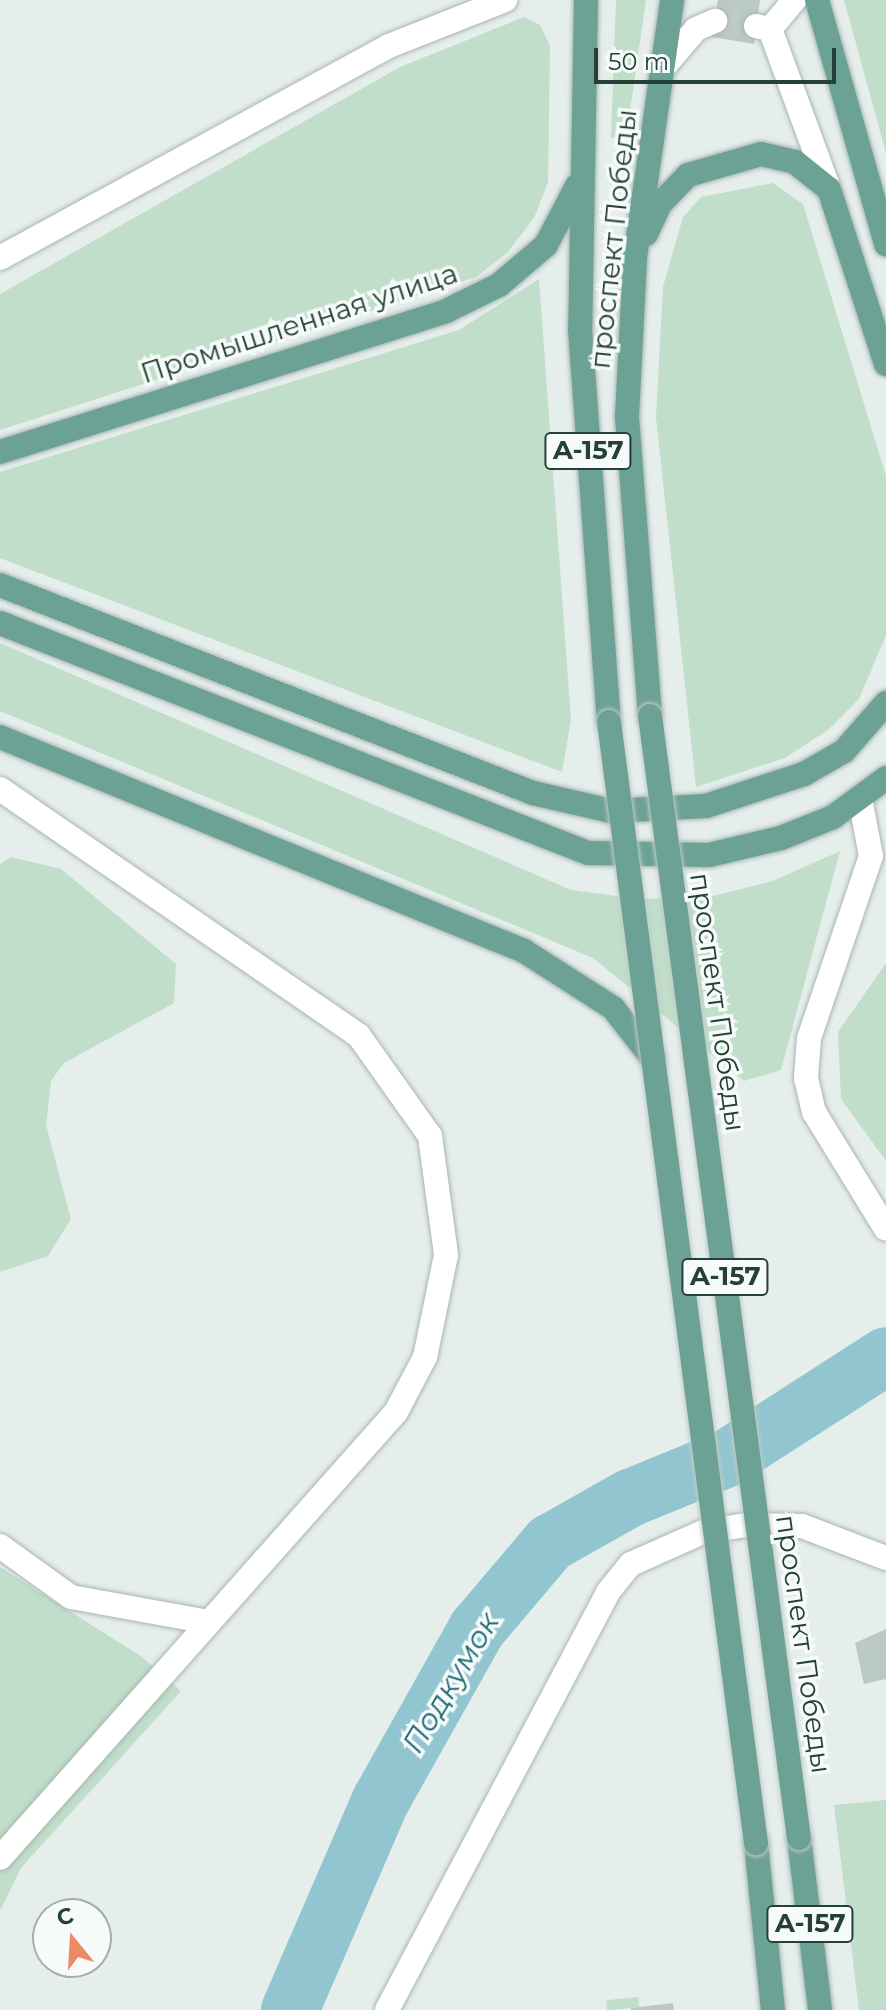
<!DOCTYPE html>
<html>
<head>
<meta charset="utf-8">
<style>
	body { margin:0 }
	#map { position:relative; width:886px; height:2010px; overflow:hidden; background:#e6eeeb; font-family:Montserrat,sans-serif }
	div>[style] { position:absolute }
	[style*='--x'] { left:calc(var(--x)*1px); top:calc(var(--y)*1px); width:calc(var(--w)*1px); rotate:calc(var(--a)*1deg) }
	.green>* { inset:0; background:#c0dec9; transform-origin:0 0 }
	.river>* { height:58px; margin:-29px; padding:0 29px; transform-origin:29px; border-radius:29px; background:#91c5d0 }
	.building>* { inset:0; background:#bbc9c4 }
	.minor-tunnel>* { height:24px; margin-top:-12px; transform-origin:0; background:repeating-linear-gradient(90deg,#bfcbc7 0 24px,transparent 0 36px) }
	.roads { filter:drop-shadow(0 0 2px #a8b6b2) drop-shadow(0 0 2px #a8b6b2) }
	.minor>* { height:24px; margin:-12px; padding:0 12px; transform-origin:12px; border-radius:12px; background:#fff }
	.major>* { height:24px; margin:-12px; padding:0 12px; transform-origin:12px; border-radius:12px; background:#6ca295 }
	.bridges { filter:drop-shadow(0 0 2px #c2cac8) drop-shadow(0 0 2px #c2cac8) }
	.major-bridge>* { height:24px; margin:-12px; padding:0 12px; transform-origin:12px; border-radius:12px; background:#6ca295 }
	span { translate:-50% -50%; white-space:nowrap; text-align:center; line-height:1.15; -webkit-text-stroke:7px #f6faf8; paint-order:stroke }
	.shield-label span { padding:2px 6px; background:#f6faf8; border:2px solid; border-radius:6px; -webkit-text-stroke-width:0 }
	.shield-label { font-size:26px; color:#254039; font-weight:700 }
	.street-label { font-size:28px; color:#254039 }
	.water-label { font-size:30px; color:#21697a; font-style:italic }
	.north { position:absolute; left:32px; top:1898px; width:80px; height:80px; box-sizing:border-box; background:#f6faf8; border:2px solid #a2b0ac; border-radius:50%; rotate:342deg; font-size:22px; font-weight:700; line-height:32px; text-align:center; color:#254039 }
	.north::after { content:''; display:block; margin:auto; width:28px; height:36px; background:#ec8a65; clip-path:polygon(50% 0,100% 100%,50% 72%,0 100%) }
	.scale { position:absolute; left:594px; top:48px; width:242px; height:36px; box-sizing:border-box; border:4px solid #254039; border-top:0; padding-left:10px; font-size:24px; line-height:28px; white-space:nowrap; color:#254039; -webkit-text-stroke:6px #f6faf8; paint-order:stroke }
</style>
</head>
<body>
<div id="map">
	<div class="green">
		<div style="clip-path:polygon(616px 0,646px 0,626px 138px,611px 138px)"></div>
		<div style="clip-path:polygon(844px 0,886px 0,886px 153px)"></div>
		<div style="clip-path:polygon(524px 17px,540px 25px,550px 46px,548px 182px,534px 218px,507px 253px,476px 277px,0 430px,0 294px,400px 67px)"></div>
		<div style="clip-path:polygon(773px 183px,803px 204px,886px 476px,886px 635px,859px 699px,828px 730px,785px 758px,696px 787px,656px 417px,663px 287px,683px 217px,701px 197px)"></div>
		<div style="clip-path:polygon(539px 279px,571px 720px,562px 772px,0 558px,0 472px,459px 330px)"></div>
		<div style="clip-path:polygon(0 643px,571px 890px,640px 899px,713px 896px,773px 881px,840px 851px,781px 1070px,744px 1081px,593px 958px,0 711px)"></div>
		<div style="clip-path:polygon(11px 857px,61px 869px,176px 964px,174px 1003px,64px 1063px,51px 1081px,46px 1125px,71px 1219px,48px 1256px,0 1272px,0 864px)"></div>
		<div style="clip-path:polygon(886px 963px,886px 1161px,841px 1099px,838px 1032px)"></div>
		<div style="clip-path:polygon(0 1567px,142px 1657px,181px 1691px,21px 1868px,0 1911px)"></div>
		<div style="clip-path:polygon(886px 1800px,886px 2010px,859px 2010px,834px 1805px)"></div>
		<div style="left:638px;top:1997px;width:10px;height:32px;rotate:84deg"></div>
	</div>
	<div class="river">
		<div style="--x:290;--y:2010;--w:229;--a:-66.6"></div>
		<div style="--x:381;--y:1800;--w:196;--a:-60.7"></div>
		<div style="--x:477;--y:1629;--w:113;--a:-49.7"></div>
		<div style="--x:550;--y:1543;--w:92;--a:-29.4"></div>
		<div style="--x:630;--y:1498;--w:106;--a:-22.2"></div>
		<div style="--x:728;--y:1458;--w:188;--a:-32.8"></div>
	</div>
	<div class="building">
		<div style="clip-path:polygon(718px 0,760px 0,754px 44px,712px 37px)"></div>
		<div style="clip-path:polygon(886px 1629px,886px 1679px,864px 1684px,855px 1643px)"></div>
		<div style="clip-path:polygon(673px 2003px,674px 2010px,631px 2010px,631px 2008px)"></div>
	</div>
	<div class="minor-tunnel">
		<div style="--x:715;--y:21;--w:41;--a:7"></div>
	</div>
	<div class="roads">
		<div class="minor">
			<div style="--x:756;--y:26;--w:14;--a:12"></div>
			<div style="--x:770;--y:29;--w:38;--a:-50"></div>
			<div style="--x:770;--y:29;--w:171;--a:69.8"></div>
			<div style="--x:662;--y:69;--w:52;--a:-49.6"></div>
			<div style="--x:696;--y:29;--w:21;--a:-23"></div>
			<div style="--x:0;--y:258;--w:443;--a:-28.6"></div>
			<div style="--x:389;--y:46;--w:125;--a:-21.6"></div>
			<div style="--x:0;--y:789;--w:436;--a:34.5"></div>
			<div style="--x:359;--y:1036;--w:123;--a:54.6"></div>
			<div style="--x:430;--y:1136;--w:120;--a:82.3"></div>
			<div style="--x:446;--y:1255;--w:104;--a:101.6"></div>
			<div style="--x:425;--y:1357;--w:62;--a:117.8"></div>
			<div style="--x:396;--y:1412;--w:596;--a:131.6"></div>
			<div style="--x:860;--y:798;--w:59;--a:79.3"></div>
			<div style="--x:871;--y:856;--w:192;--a:108.8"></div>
			<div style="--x:809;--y:1038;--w:40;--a:94.3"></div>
			<div style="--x:806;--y:1078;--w:35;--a:77"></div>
			<div style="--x:814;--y:1112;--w:137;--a:58.4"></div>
			<div style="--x:0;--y:1546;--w:87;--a:35.7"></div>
			<div style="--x:71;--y:1597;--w:140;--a:10.3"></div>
			<div style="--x:387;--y:2010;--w:473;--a:-62.1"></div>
			<div style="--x:608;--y:1592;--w:36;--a:-51"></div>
			<div style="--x:631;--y:1564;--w:79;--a:-24"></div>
			<div style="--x:703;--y:1532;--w:44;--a:-9.2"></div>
			<div style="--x:746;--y:1525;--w:56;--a:1"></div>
			<div style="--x:802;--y:1526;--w:90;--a:20.9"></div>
		</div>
		<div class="major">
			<div style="--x:586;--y:0;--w:329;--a:91"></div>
			<div style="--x:580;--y:329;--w:394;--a:85.8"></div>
			<div style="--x:817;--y:0;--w:254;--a:74.2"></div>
			<div style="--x:646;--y:234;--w:33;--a:-65"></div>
			<div style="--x:660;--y:204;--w:40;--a:-46"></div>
			<div style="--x:688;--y:175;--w:76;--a:-16"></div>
			<div style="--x:761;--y:154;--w:35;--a:13"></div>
			<div style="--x:795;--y:162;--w:43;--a:38.5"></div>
			<div style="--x:829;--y:189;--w:184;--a:72"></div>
			<div style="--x:0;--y:452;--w:468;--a:-17.5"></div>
			<div style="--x:446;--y:311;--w:59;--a:-26.1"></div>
			<div style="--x:499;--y:285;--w:62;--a:-40.4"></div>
			<div style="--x:546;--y:245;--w:67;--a:-62.3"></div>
			<div style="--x:0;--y:585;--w:572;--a:21.32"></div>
			<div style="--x:533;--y:793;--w:80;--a:13"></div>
			<div style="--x:611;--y:811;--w:95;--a:-3"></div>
			<div style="--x:706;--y:806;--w:103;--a:-18.1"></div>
			<div style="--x:804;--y:774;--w:46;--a:-29.9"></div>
			<div style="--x:844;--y:751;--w:64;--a:-48.8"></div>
			<div style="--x:0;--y:623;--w:631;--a:21.36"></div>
			<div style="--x:588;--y:853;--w:121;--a:0.9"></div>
			<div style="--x:709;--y:855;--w:74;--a:-13.3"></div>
			<div style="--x:781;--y:838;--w:56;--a:-22"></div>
			<div style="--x:833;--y:817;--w:66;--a:-36.3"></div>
			<div style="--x:650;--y:716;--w:300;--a:-94.4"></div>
			<div style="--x:627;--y:417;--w:159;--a:-87.1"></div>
			<div style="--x:635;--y:258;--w:261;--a:-81.8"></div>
			<div style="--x:0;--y:737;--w:566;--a:22.21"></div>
			<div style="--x:524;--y:951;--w:106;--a:32.6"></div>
			<div style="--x:613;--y:1008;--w:65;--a:51.9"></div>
			<div style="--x:799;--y:1838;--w:173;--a:83"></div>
			<div style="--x:756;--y:1843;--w:168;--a:84.2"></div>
		</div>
	</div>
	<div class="bridges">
		<div class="major-bridge">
			<div style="--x:650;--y:716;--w:1132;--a:82.44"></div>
			<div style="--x:609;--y:722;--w:1131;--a:82.53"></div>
		</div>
	</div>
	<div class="shield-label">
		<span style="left:588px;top:451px">А-157</span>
		<span style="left:725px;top:1277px">А-157</span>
		<span style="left:810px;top:1924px">А-157</span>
	</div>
	<div class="street-label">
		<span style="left:613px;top:239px;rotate:-84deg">проспект Победы</span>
		<span style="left:299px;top:323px;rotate:-18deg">Промышленная улица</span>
		<span style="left:718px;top:1002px;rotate:82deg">проспект Победы</span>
		<span style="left:804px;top:1644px;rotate:82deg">проспект Победы</span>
	</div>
	<div class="water-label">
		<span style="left:451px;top:1683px;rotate:-59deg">Подкумок</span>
	</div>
	<div class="north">С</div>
	<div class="scale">50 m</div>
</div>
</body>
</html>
